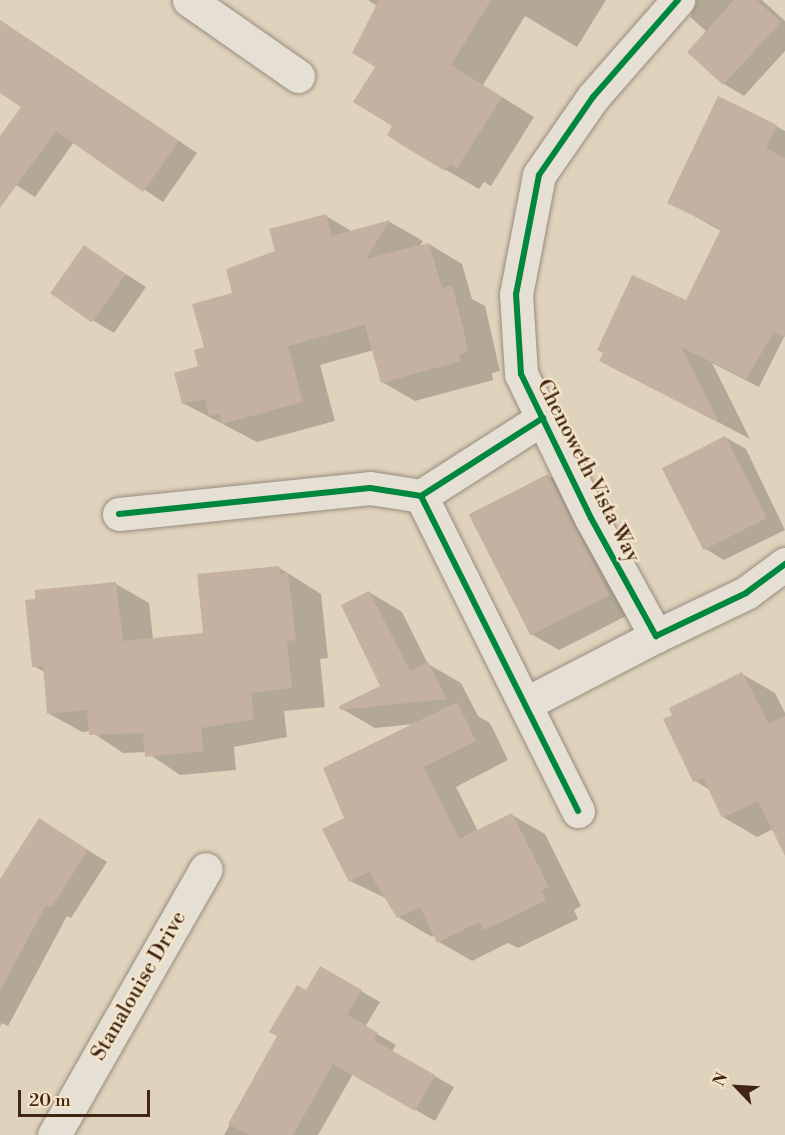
<!DOCTYPE html>
<html>
<head>
<meta charset="utf-8">
<style>
	body { margin:0 }
	#map { position:relative; width:785px; height:1135px; overflow:hidden; background:#e0d3bd; font-family:"Libre Bodoni",serif }
	div>[style] { position:absolute }
	[style*='--x'] { left:calc(var(--x)*1px); top:calc(var(--y)*1px); width:calc(var(--w)*1px); rotate:calc(var(--a)*1deg) }
	.shadow>* { inset:0; background:#0003 }
	.building>* { inset:0; background:#c4b1a2; transform-origin:0 0 }
	.roads { filter:drop-shadow(0 0 2px #978c7e) drop-shadow(0 0 2px #978c7e) }
	.minor>* { height:33px; margin:-16.5px; padding:0 16.5px; transform-origin:16.5px; border-radius:16.5px; background:#e6dfd4 }
	.cycleway>* { height:6px; margin:-3px; padding:0 3px; transform-origin:3px; border-radius:3px; background:#00873e }
	span { translate:-50% -50%; white-space:nowrap; text-align:center; line-height:1.15; -webkit-text-stroke:4.5px #f4e5cb; paint-order:stroke }
	.street-label { font-size:21px; color:#412413 }
	.north { position:absolute; left:707px; top:1057px; width:60px; height:60px; -webkit-text-stroke:4px #f4e5cb; paint-order:stroke; rotate:295deg; font-size:16px; font-weight:700; line-height:24px; text-align:center; color:#412413 }
	.north::after { content:''; display:block; margin:auto; width:21px; height:27px; background:#412413; clip-path:polygon(50% 0,100% 100%,50% 72%,0 100%) }
	.scale { position:absolute; left:18px; top:1090px; width:132px; height:27px; box-sizing:border-box; border:3px solid #412413; border-top:0; padding-left:8px; font-size:18px; line-height:21px; white-space:nowrap; color:#412413; -webkit-text-stroke:4px #f4e5cb; paint-order:stroke }
</style>
</head>
<body>
<div id="map">
	<div class="shadow">
		<div style="clip-path:polygon(368px 0,606px 0,577px 47px,525px 16px,483px 85px,534px 117px,491px 186px,484px 182px,479px 189px,446px 170px,394px 125px,377px 67px,377px 6px)"></div>
		<div style="clip-path:polygon(697px 0,762px 0,785px 21px,785px 51px,744px 96px,724px 84px,689px 52px,707px 32px,690px 17px)"></div>
		<div style="clip-path:polygon(0 20px,197px 153px,163px 202px,74px 142px,35px 197px,0 175px,0 138px,23px 106px,0 90px)"></div>
		<div style="clip-path:polygon(776px 126px,785px 131px,785px 335px,759px 387px,712px 363px,750px 439px,601px 360px,687px 302px,721px 231px,669px 202px)"></div>
		<div style="clip-path:polygon(326px 216px,353px 232px,390px 222px,423px 241px,419px 247px,429px 244px,462px 264px,472px 299px,485px 306px,500px 371px,492px 373px,493px 380px,415px 401px,382px 382px,374px 350px,320px 365px,335px 421px,257px 442px,183px 403px,205px 348px,234px 294px,277px 252px)"></div>
		<div style="clip-path:polygon(84px 247px,146px 287px,114px 333px,94px 321px)"></div>
		<div style="clip-path:polygon(725px 437px,746px 449px,785px 530px,724px 560px,704px 548px)"></div>
		<div style="clip-path:polygon(548px 475px,576px 492px,636px 611px,559px 650px,531px 634px)"></div>
		<div style="clip-path:polygon(278px 567px,321px 594px,328px 658px,320px 659px,325px 707px,284px 711px,287px 737px,234px 747px,236px 770px,180px 775px,146px 752px,123px 753px,90px 731px,82px 732px,48px 713px,45px 672px,33px 666px,116px 584px,149px 603px,153px 639px,205px 634px)"></div>
		<div style="clip-path:polygon(369px 592px,402px 612px,428px 664px,461px 683px,478px 716px,490px 723px,508px 760px,456px 787px,478px 831px,512px 815px,545px 834px,581px 906px,574px 910px,578px 919px,518px 948px,508px 943px,472px 961px,439px 942px,435px 935px,432px 937px,398px 917px,390px 900px,350px 881px,346px 819px,415px 724px,375px 728px,342px 709px,382px 686px)"></div>
		<div style="clip-path:polygon(742px 674px,775px 693px,785px 713px,785px 831px,777px 827px,757px 837px,723px 817px,710px 790px,695px 781px)"></div>
		<div style="clip-path:polygon(59px 832px,107px 862px,71px 918px,67px 916px,8px 1026px,2px 1023px,0 1027px,0 882px)"></div>
		<div style="clip-path:polygon(321px 968px,380px 1002px,365px 1027px,396px 1045px,392px 1052px,454px 1087px,435px 1121px,353px 1074px,318px 1135px,224px 1135px)"></div>
	</div>
	<div class="building">
		<div style="clip-path:polygon(379px 0,491px 0,451px 65px,502px 97px,457px 168px,450px 164px,445px 171px,400px 144px,387px 135px,392px 126px,353px 102px,375px 67px,352px 53px)"></div>
		<div style="clip-path:polygon(734px 0,756px 0,781px 22px,723px 85px,687px 52px)"></div>
		<div style="clip-path:polygon(0 20px,179px 141px,143px 192px,56px 131px,0 208px,0 136px,21px 107px,0 93px)"></div>
		<div style="clip-path:polygon(718px 96px,777px 125px,766px 148px,785px 158px,785px 337px,774px 332px,746px 379px,681px 347px,719px 423px,599px 361px,603px 353px,597px 350px,632px 275px,686px 300px,721px 229px,667px 203px)"></div>
		<div style="clip-path:polygon(326px 214px,332px 236px,390px 220px,366px 259px,429px 243px,442px 288px,452px 285px,464px 331px,468px 352px,459px 354px,461px 361px,381px 383px,365px 325px,288px 346px,303px 402px,222px 424px,219px 414px,209px 416px,205px 399px,182px 404px,174px 373px,198px 366px,194px 350px,204px 347px,192px 304px,232px 293px,226px 269px,275px 251px,269px 229px)"></div>
		<div style="left:84px;top:245px;width:51px;height:59px;rotate:35deg"></div>
		<div style="left:725px;top:436px;width:92px;height:71px;rotate:63deg"></div>
		<div style="left:548px;top:474px;width:136px;height:89px;rotate:63deg"></div>
		<div style="clip-path:polygon(279px 566px,280px 574px,288px 573px,296px 640px,287px 641px,292px 688px,251px 693px,254px 719px,201px 728px,203px 751px,145px 757px,143px 733px,89px 735px,87px 710px,47px 714px,43px 666px,32px 667px,25px 600px,35px 599px,35px 590px,116px 582px,123px 641px,203px 633px,197px 574px)"></div>
		<div style="clip-path:polygon(369px 591px,410px 671px,428px 662px,447px 699px,340px 710px,339px 706px,380px 686px,341px 605px)"></div>
		<div style="clip-path:polygon(742px 672px,769px 724px,785px 716px,785px 856px,758px 801px,722px 818px,703px 778px,693px 782px,663px 719px,672px 715px,669px 708px)"></div>
		<div style="clip-path:polygon(457px 702px,476px 741px,424px 767px,459px 839px,512px 813px,549px 887px,541px 891px,546px 900px,498px 924px,484px 930px,479px 922px,437px 943px,420px 907px,397px 918px,369px 872px,349px 882px,322px 829px,344px 818px,323px 768px)"></div>
		<div style="clip-path:polygon(39px 818px,88px 850px,51px 908px,46px 905px,0 991px,0 879px)"></div>
		<div style="clip-path:polygon(320px 966px,362px 990px,347px 1014px,378px 1033px,374px 1040px,435px 1075px,415px 1111px,333px 1064px,293px 1135px,249px 1135px,228px 1124px,277px 1036px,269px 1032px,297px 985px,306px 990px)"></div>
	</div>
	<div class="roads">
		<div class="minor">
			<div style="--x:189;--y:0;--w:133;--a:34.9"></div>
			<div style="--x:678;--y:0;--w:129;--a:131.2"></div>
			<div style="--x:593;--y:97;--w:95;--a:124.7"></div>
			<div style="--x:539;--y:175;--w:121;--a:100.9"></div>
			<div style="--x:516;--y:294;--w:80;--a:86.4"></div>
			<div style="--x:521;--y:374;--w:160;--a:64.1"></div>
			<div style="--x:591;--y:518;--w:135;--a:61.2"></div>
			<div style="--x:656;--y:636;--w:100;--a:-25.5"></div>
			<div style="--x:746;--y:593;--w:49;--a:-36.6"></div>
			<div style="--x:421;--y:496;--w:352;--a:63.5"></div>
			<div style="--x:119;--y:514;--w:252;--a:-5.9"></div>
			<div style="--x:370;--y:488;--w:52;--a:8.9"></div>
			<div style="--x:421;--y:496;--w:145;--a:-32.6"></div>
			<div style="--x:525;--y:704;--w:148;--a:-27.4"></div>
			<div style="--x:54;--y:1135;--w:306;--a:-60.3"></div>
		</div>
	</div>
	<div class="cycleway">
		<div style="--x:678;--y:0;--w:129;--a:131.2"></div>
		<div style="--x:593;--y:97;--w:95;--a:124.7"></div>
		<div style="--x:539;--y:175;--w:121;--a:100.9"></div>
		<div style="--x:516;--y:294;--w:80;--a:86.4"></div>
		<div style="--x:521;--y:374;--w:160;--a:64.1"></div>
		<div style="--x:591;--y:518;--w:135;--a:61.2"></div>
		<div style="--x:656;--y:636;--w:100;--a:-25.5"></div>
		<div style="--x:746;--y:593;--w:49;--a:-36.6"></div>
		<div style="--x:421;--y:496;--w:352;--a:63.5"></div>
		<div style="--x:119;--y:514;--w:252;--a:-5.9"></div>
		<div style="--x:370;--y:488;--w:52;--a:8.9"></div>
		<div style="--x:421;--y:496;--w:145;--a:-32.6"></div>
	</div>
	<div class="street-label">
		<span style="left:588px;top:471px;rotate:63deg">Chenoweth Vista Way</span>
		<span style="left:139px;top:986px;rotate:-60deg">Stanalouise Drive</span>
	</div>
	<div class="north">N</div>
	<div class="scale">20 m</div>
</div>
</body>
</html>
